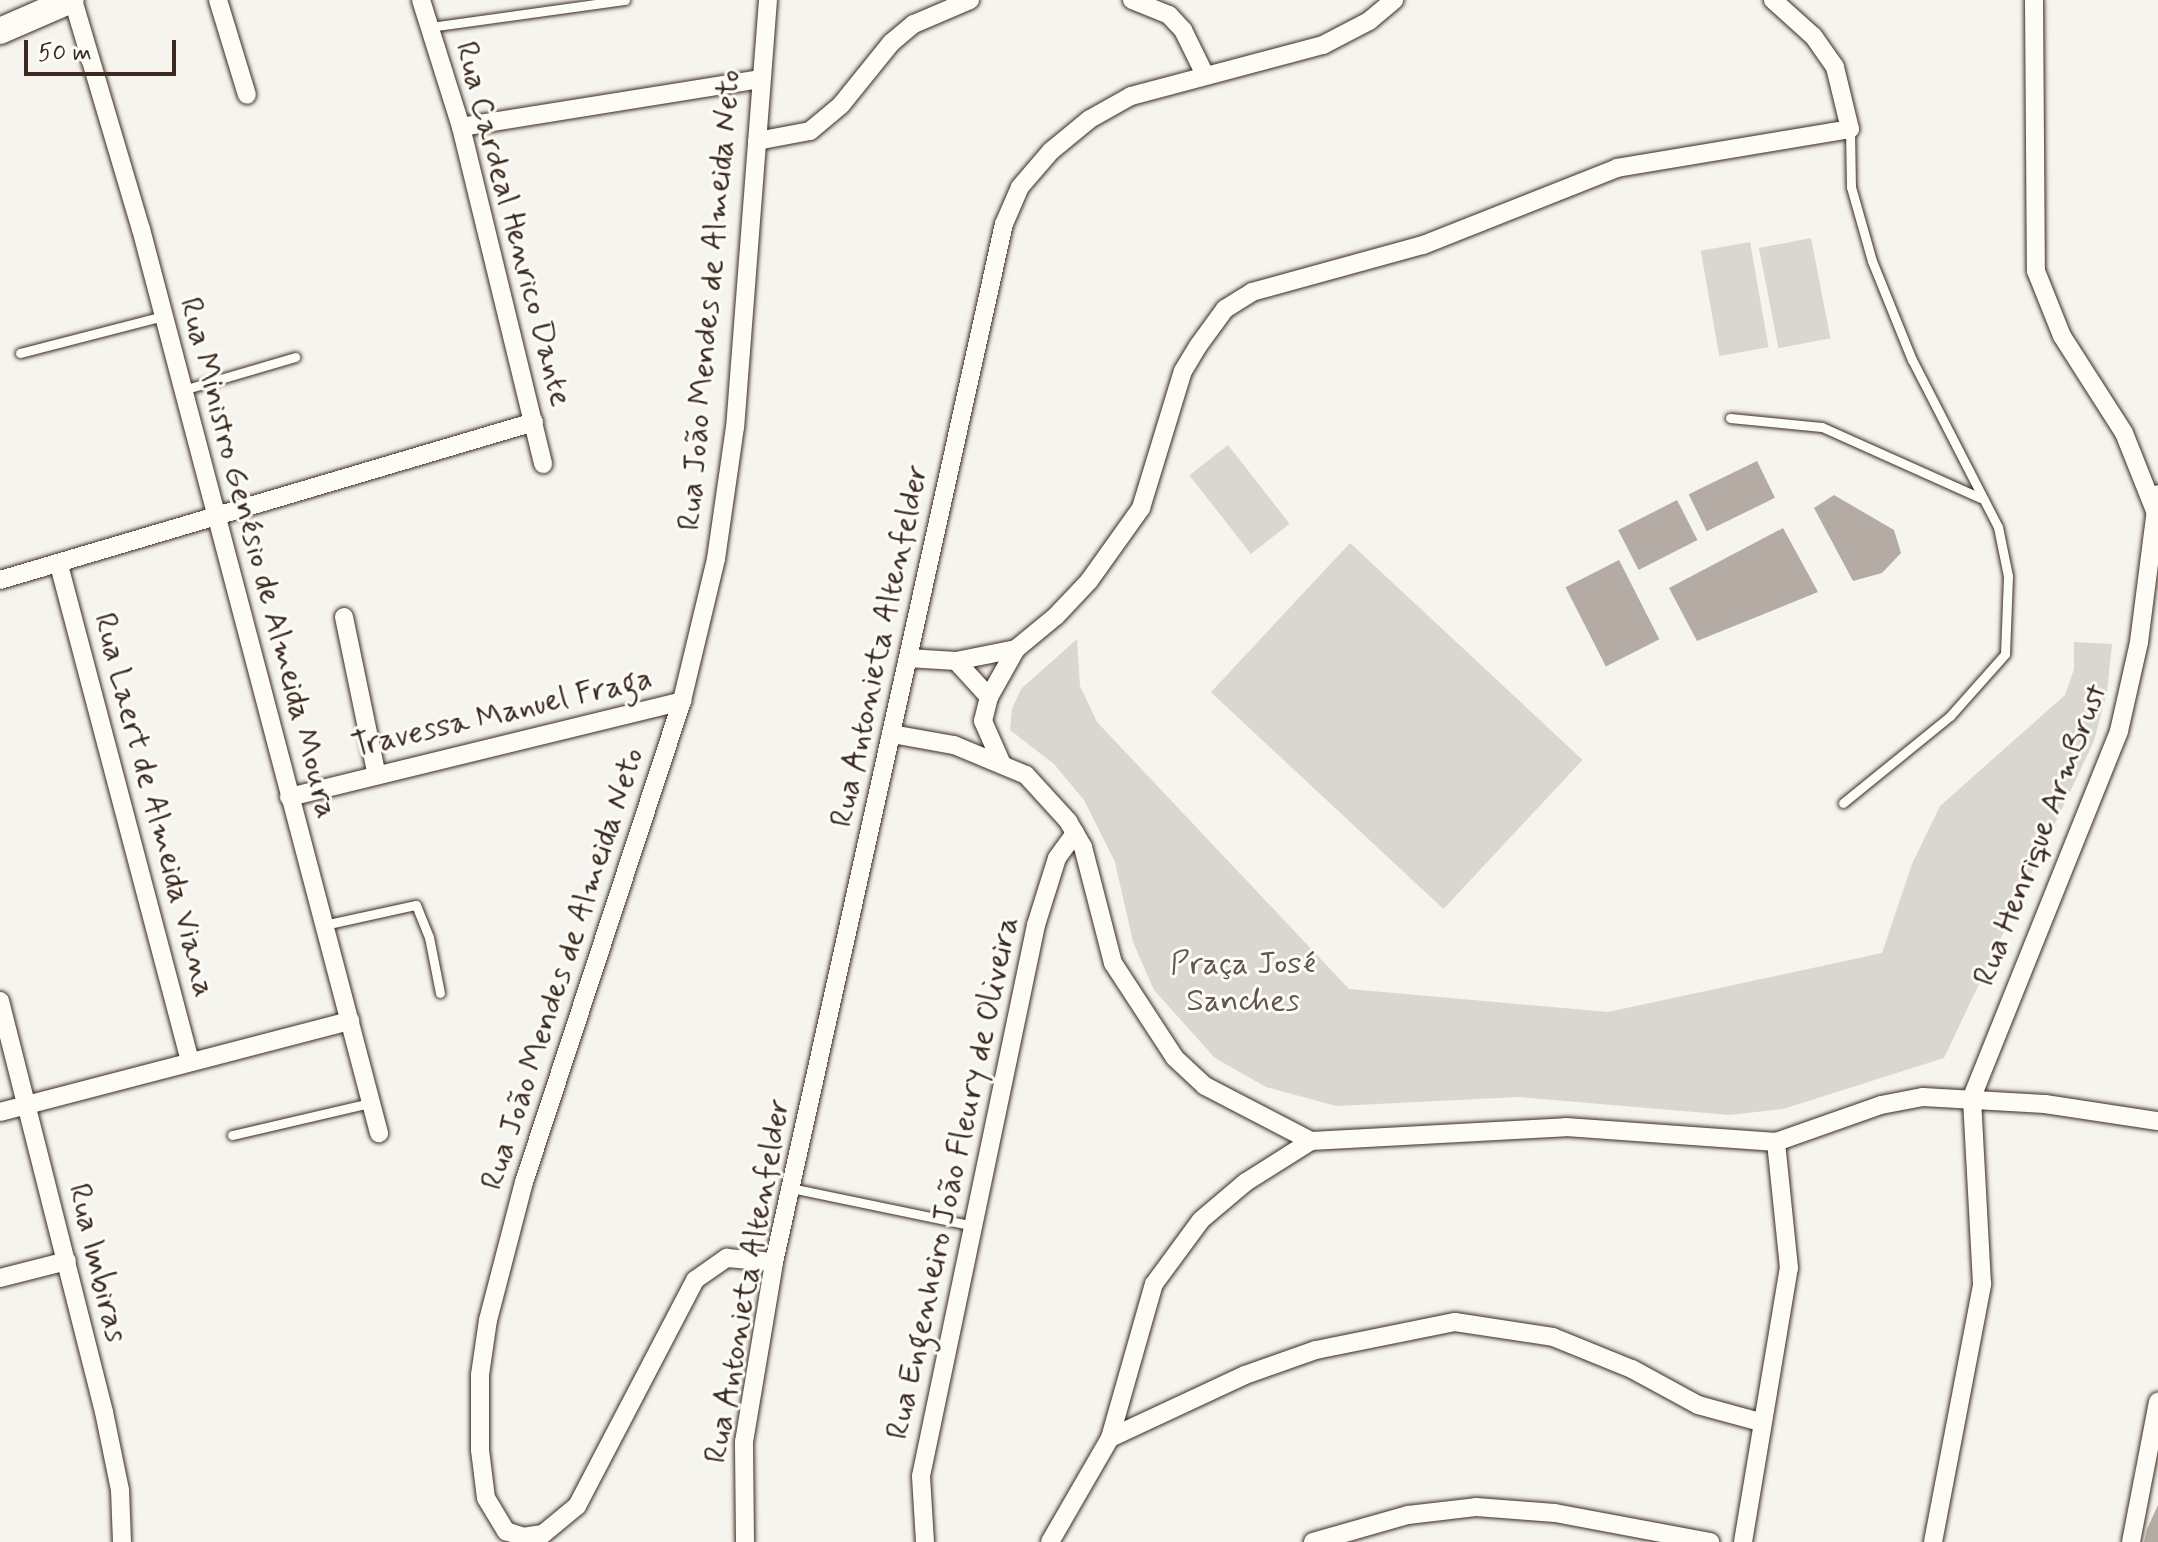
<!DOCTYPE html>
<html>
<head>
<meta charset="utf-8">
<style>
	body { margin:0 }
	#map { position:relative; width:2158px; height:1542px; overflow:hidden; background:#f5f4ee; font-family:Mynerve,sans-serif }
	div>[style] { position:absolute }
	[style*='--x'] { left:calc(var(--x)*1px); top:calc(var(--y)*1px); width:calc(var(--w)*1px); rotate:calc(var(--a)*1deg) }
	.green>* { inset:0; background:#dad6d0; transform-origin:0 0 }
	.water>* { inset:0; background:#b4aca4; transform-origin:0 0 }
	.roads { filter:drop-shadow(0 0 2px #3b2a1e) drop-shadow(0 0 2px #3b2a1e) }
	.service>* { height:9px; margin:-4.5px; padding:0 4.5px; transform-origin:4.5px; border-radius:4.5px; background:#fdfcf7 }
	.minor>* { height:18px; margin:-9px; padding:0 9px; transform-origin:9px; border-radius:9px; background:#fdfcf7 }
	.secondary>* { height:26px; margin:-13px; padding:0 13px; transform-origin:13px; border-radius:13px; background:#fdfcf7 }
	span { translate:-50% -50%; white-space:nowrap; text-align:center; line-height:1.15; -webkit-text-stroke:6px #fdfcf7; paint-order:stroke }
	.street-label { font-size:32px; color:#3b2a1e }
	.park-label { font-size:32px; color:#63554a }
	.scale { position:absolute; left:24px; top:40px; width:152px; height:36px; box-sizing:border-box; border:4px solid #3b2a1e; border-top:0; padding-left:10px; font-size:24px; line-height:28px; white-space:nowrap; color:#3b2a1e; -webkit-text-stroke:6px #fdfcf7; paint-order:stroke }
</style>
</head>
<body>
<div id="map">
	<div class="green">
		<div style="left:1811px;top:238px;width:102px;height:53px;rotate:79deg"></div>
		<div style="left:1750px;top:242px;width:107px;height:50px;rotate:80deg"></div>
		<div style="left:1228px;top:445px;width:100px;height:49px;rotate:52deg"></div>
		<div style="left:1350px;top:543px;width:318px;height:204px;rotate:43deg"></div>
		<div style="clip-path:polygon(1077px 639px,1080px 686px,1097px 722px,1349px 989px,1608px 1012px,1882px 953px,1912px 864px,1940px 806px,2065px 695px,2074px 669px,2074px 642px,2112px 644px,2107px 692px,2094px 741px,1944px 1058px,1783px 1109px,1730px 1115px,1519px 1097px,1336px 1106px,1266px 1087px,1215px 1058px,1154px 990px,1133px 942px,1115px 862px,1084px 800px,1054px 764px,1010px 730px,1012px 709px,1021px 689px)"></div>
	</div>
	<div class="water">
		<div style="left:1757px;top:461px;width:41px;height:76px;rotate:64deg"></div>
		<div style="clip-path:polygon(1834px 495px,1894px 530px,1901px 553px,1882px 573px,1853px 581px,1814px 508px)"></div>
		<div style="left:1677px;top:500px;width:45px;height:66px;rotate:63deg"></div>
		<div style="clip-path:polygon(1783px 528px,1818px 592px,1697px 641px,1669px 588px)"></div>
		<div style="left:1619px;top:560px;width:89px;height:60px;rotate:63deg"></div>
		<div style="clip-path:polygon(2158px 1505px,2158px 1542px,2144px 1542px,2147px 1529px)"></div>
	</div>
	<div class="roads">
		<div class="service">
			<div style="--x:430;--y:27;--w:197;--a:-7.9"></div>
			<div style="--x:20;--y:353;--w:148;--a:-14.5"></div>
			<div style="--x:183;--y:390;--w:117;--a:-16.4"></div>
			<div style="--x:1730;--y:418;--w:92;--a:5.6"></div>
			<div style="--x:1822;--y:427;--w:174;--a:24.1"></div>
			<div style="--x:1843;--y:803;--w:138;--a:-39.1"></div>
			<div style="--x:1950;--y:716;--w:83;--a:-48.4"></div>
			<div style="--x:2005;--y:654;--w:78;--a:-87.8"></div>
			<div style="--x:2008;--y:576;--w:50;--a:-101.5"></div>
			<div style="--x:1998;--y:527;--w:188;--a:-117.2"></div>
			<div style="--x:1912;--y:360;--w:107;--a:-112"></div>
			<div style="--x:1872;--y:261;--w:77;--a:-105.8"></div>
			<div style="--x:1851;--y:187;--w:58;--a:-91"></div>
			<div style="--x:324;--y:925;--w:94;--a:-12.3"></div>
			<div style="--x:416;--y:905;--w:35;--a:68"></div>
			<div style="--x:429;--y:937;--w:57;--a:78.9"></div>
			<div style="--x:232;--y:1135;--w:142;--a:-13.1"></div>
			<div style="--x:791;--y:1188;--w:188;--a:11.7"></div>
		</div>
		<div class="minor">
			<div style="--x:73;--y:0;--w:239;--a:73.5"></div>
			<div style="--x:141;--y:229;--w:935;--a:75.25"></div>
			<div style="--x:218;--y:0;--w:99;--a:73"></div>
			<div style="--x:421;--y:0;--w:133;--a:72.5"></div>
			<div style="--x:461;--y:127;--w:347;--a:76.3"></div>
			<div style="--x:768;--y:0;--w:428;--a:94.4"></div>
			<div style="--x:735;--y:427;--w:133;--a:98.2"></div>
			<div style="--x:716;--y:559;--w:146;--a:103.5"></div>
			<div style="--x:682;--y:701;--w:506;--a:108.18"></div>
			<div style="--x:524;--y:1182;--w:143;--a:104.6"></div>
			<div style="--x:488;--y:1320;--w:56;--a:98.3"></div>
			<div style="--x:480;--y:1375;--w:75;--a:90"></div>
			<div style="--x:480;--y:1450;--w:48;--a:82.9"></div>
			<div style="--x:486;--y:1498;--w:39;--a:59"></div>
			<div style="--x:506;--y:1531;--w:18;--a:19"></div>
			<div style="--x:523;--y:1537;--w:20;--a:-9"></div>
			<div style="--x:543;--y:1534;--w:44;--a:-39.5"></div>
			<div style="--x:577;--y:1506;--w:255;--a:-62.4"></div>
			<div style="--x:695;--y:1280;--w:39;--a:-35"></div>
			<div style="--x:727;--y:1258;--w:47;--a:4.9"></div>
			<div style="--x:1132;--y:0;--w:40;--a:22"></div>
			<div style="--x:1169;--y:15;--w:21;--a:47"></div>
			<div style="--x:1183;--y:30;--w:50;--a:63.9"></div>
			<div style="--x:2034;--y:0;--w:271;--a:89.6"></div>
			<div style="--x:2036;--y:271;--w:70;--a:68.2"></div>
			<div style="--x:2062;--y:336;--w:115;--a:57.4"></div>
			<div style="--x:2124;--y:433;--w:84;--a:68.3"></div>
			<div style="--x:461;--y:127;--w:304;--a:-9.1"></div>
			<div style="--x:757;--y:141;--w:54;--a:-10.7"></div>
			<div style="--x:810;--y:131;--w:40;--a:-40"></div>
			<div style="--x:841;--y:105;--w:80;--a:-51.1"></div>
			<div style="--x:891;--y:43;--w:30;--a:-40"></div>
			<div style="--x:914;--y:24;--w:61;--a:-23.2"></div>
			<div style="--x:59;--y:565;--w:513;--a:75.21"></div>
			<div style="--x:0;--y:580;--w:557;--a:-16.48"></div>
			<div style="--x:344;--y:617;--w:158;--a:78.3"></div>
			<div style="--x:908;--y:658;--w:48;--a:3.6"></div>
			<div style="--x:956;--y:661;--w:61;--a:-11.3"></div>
			<div style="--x:1016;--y:649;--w:52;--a:-39.5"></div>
			<div style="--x:1056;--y:616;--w:48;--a:-46.7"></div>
			<div style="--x:1089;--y:581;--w:90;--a:-54.5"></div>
			<div style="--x:1141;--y:508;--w:143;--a:-73"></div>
			<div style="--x:1183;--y:371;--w:29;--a:-59"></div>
			<div style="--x:1198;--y:346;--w:46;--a:-53.9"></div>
			<div style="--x:1225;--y:309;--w:32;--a:-32"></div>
			<div style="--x:1252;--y:292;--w:177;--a:-15.4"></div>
			<div style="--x:1423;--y:245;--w:209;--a:-21.6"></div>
			<div style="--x:1617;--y:168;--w:236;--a:-9.5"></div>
			<div style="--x:1850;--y:129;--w:64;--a:-103.6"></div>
			<div style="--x:1835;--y:67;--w:38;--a:-125"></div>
			<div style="--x:1813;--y:36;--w:54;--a:-138"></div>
			<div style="--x:956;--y:661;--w:49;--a:47.5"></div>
			<div style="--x:983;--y:721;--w:25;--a:-76"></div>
			<div style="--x:989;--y:697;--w:55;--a:-60.6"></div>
			<div style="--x:983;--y:721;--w:45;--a:66.3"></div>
			<div style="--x:892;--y:734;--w:63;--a:10.1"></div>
			<div style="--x:954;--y:745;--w:78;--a:22.6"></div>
			<div style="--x:1026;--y:775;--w:62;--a:47.6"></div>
			<div style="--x:1068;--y:821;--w:30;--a:60"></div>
			<div style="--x:1083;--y:847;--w:120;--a:75.5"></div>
			<div style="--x:1113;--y:963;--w:113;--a:56.9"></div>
			<div style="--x:1175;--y:1058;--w:41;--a:43"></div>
			<div style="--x:1205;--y:1086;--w:119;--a:27.4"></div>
			<div style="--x:289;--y:797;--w:405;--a:-13.7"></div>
			<div style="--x:0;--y:1001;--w:424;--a:75.8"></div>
			<div style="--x:104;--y:1412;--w:80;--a:78.4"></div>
			<div style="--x:120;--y:1490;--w:52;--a:87.8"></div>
			<div style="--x:0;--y:1112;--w:362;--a:-14.6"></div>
			<div style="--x:0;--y:1278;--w:69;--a:-14.2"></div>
			<div style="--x:1110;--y:1438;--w:149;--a:-25"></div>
			<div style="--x:1245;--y:1375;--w:75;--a:-19.4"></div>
			<div style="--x:1316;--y:1350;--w:142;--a:-11.4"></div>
			<div style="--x:1455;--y:1322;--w:99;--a:8.7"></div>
			<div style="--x:1553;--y:1337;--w:85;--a:22.1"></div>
			<div style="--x:1632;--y:1369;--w:75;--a:28.6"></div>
			<div style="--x:1698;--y:1405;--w:64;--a:15.3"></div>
			<div style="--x:745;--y:1542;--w:100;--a:-90.6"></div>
			<div style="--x:744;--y:1442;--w:182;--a:-80.5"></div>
			<div style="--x:774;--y:1262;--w:1063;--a:-77.51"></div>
			<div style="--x:1004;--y:224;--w:40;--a:-66.6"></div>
			<div style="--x:1020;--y:187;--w:48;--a:-49.3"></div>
			<div style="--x:1051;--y:151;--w:50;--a:-39.4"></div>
			<div style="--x:1090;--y:119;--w:47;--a:-29.3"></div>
			<div style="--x:1131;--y:96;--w:199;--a:-14.9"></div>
			<div style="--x:1323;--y:45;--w:52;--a:-27.6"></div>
			<div style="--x:1369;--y:21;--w:33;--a:-40"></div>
			<div style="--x:925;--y:1542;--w:66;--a:-93.5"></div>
			<div style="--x:921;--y:1476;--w:563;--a:-78.21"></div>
			<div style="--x:1036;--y:925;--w:70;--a:-72.6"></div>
			<div style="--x:1057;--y:858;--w:31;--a:-54"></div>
			<div style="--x:1050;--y:1542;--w:120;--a:-60"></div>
			<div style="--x:1110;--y:1438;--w:160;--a:-74.1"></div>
			<div style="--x:1154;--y:1284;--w:79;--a:-53.7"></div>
			<div style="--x:1201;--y:1220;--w:59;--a:-40.2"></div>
			<div style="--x:1246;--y:1182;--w:77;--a:-32.2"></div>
			<div style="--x:1311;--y:1141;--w:255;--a:-3.1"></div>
			<div style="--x:1566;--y:1127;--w:211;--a:4.1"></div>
			<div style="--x:1776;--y:1142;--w:111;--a:-19.4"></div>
			<div style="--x:1881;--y:1105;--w:43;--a:-10.8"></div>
			<div style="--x:1923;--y:1097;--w:122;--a:3.3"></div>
			<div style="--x:2045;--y:1104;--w:114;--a:8.6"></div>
			<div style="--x:1313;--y:1542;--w:99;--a:-15.9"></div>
			<div style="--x:1408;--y:1515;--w:68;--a:-6.7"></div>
			<div style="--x:1476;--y:1507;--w:79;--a:4.3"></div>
			<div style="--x:1555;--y:1513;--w:158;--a:10.6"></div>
			<div style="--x:1743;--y:1542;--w:278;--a:-80.5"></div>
			<div style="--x:1789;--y:1268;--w:127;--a:-95.9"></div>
			<div style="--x:1933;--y:1542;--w:263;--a:-79.2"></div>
			<div style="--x:1982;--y:1284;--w:187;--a:-93.1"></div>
			<div style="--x:1972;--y:1097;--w:394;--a:-68.1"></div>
			<div style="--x:2119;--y:731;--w:91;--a:-77.3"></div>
			<div style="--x:2139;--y:642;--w:149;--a:-82.7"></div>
			<div style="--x:2131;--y:1542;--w:143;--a:-79.1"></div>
		</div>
		<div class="secondary">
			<div style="--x:0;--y:31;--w:77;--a:-23.6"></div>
		</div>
	</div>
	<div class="street-label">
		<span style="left:513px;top:224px;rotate:75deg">Rua Cardeal Henrico Dante</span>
		<span style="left:710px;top:300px;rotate:-85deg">Rua João Mendes de Almeida Neto</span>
		<span style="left:258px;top:558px;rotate:75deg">Rua Ministro Genésio de Almeida Moura</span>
		<span style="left:880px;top:646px;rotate:-78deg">Rua Antonieta Altenfelder</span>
		<span style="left:502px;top:713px;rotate:-13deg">Travessa Manuel Fraga</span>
		<span style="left:154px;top:805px;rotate:75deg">Rua Laert de Almeida Viana</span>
		<span style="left:2041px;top:835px;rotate:-69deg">Rua Henrique ArmBrust</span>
		<span style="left:563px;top:969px;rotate:-72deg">Rua João Mendes de Almeida Neto</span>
		<span style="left:953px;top:1178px;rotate:-78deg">Rua Engenheiro João Fleury de Oliveira</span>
		<span style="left:97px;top:1263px;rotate:76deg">Rua Imbiras</span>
		<span style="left:748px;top:1281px;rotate:-80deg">Rua Antonieta Altenfelder</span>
	</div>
	<div class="park-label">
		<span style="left:1243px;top:983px">Praça José<br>Sanches</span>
	</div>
	<div class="scale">50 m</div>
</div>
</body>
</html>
